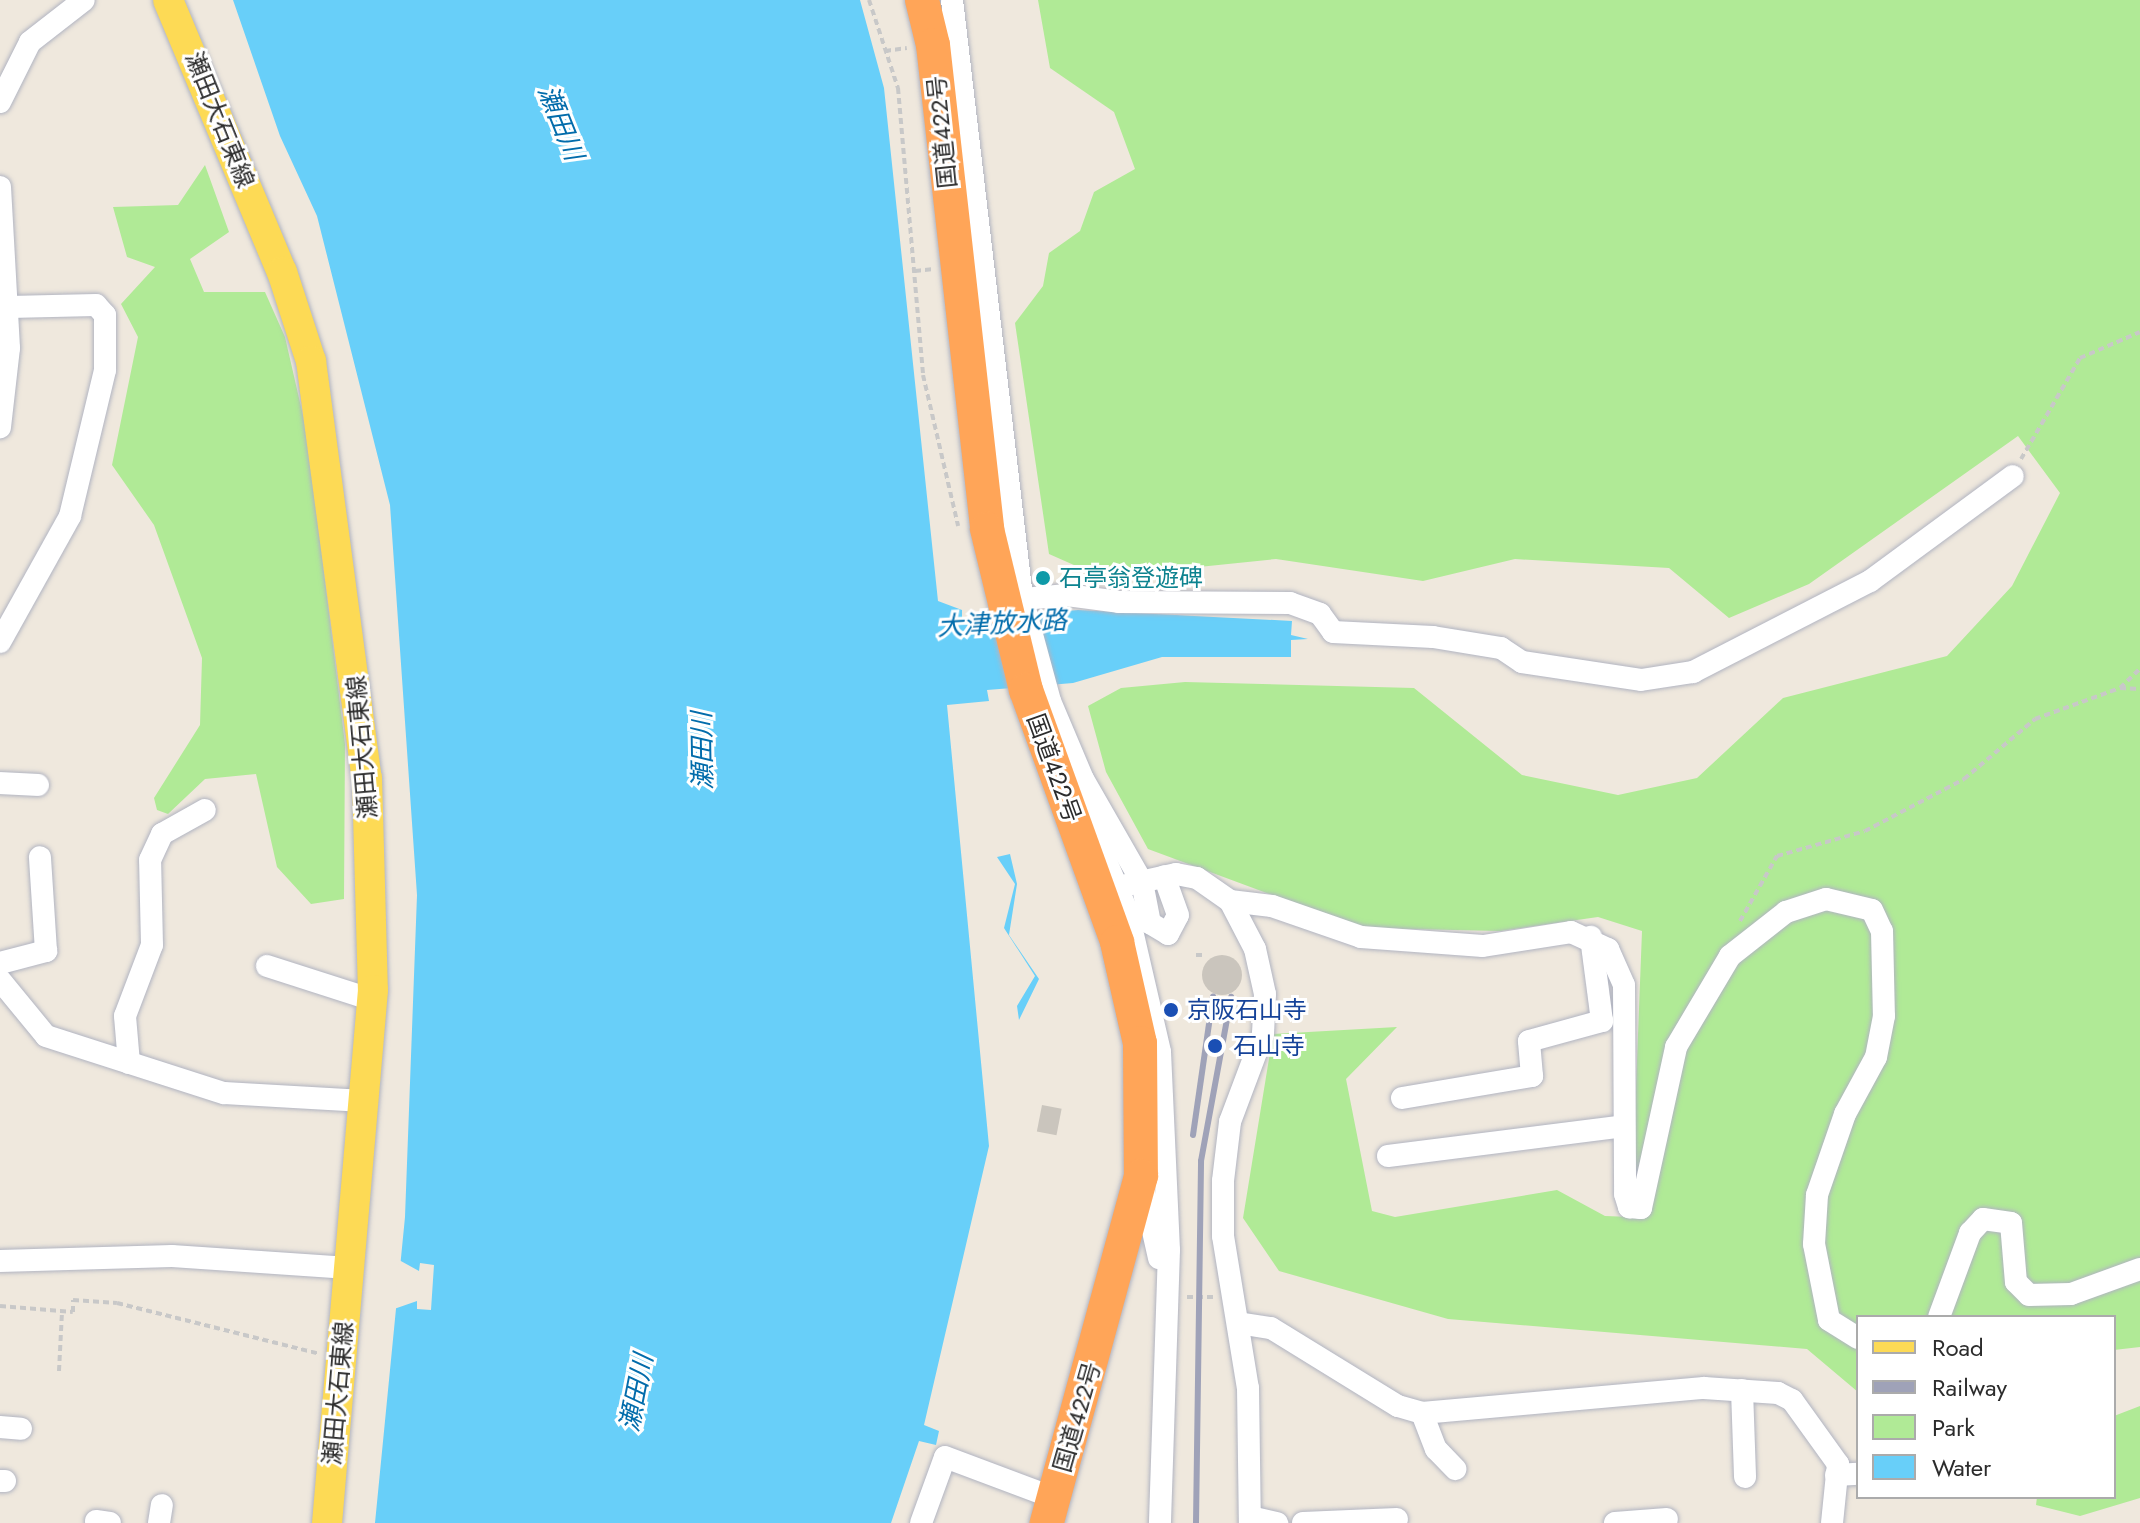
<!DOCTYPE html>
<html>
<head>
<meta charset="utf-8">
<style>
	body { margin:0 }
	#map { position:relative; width:2140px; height:1523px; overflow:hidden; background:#efe8dd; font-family:Jost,"Noto Sans JP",sans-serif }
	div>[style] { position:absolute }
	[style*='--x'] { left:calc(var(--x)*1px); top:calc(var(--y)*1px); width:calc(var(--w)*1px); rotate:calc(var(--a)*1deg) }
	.green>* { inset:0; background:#b0ea96 }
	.water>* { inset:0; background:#68cff9 }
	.pier>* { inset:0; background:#efe8dd }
	.building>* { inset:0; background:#cac5bd; transform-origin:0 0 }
	.round { border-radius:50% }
	.path>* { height:4px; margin-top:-2px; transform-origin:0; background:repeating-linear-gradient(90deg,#c8c8c8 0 6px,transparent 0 10px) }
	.roads { filter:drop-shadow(0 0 2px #b1b4c1) drop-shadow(0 0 2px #b1b4c1) }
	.minor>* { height:22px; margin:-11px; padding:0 11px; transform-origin:11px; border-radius:11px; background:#fff }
	.major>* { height:30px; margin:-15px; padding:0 15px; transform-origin:15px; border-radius:15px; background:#fdda55 }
	.highway>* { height:34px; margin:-17px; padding:0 17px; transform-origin:17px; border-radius:17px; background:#ffa558 }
	.rail>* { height:6px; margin:-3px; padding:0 3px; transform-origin:3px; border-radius:3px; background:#9fa2b8 }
	.dots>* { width:22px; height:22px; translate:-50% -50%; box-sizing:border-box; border:4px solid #fff; border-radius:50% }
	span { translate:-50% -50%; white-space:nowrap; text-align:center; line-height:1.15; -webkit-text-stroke:6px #fff; paint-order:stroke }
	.street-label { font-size:24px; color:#2c2c2c }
	.culture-label { font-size:24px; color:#0d838f }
	.left { translate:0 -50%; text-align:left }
	.transit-label { font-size:24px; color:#164399 }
	.water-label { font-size:26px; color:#026cab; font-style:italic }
	.legend { position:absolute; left:1856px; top:1315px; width:260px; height:184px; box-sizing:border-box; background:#fff; border:2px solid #ababab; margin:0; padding:10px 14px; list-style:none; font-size:24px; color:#2c2c2c }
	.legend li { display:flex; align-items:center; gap:16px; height:40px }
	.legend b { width:40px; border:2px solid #ababab }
</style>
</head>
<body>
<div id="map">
	<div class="green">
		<div style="clip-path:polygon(1038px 0,2140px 0,2140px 1347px,2114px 1350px,2114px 1317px,1858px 1317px,1858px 1392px,1807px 1349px,1448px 1319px,1279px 1271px,1243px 1218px,1273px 1034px,1397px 1027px,1346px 1079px,1372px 1211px,1395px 1217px,1557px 1190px,1605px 1216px,1631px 1217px,1642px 931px,1598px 917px,1500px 931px,1361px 928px,1148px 849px,1106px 772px,1088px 706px,1121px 688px,1185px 682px,1414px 688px,1522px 775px,1618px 795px,1697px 778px,1783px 698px,1947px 656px,2012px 586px,2060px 493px,2018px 436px,1809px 584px,1729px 618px,1669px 568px,1515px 559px,1423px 581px,1276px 559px,1101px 577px,1049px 554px,1015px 323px,1043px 286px,1049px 253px,1080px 231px,1094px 192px,1135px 169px,1114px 112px,1050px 68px)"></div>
		<div style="clip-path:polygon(205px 165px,229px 232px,190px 259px,204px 292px,265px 292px,285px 337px,307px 433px,345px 744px,344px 899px,311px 904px,277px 867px,256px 774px,205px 779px,168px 814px,157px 810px,154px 798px,200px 725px,202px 658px,154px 525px,112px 465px,138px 337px,121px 304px,155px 267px,127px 257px,113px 207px,178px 205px)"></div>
		<div style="clip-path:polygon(2140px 1406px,2140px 1498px,2080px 1516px,2036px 1505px,2037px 1497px,2114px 1497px,2114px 1416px)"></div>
	</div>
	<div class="water">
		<div style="clip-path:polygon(233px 0,860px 0,884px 88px,938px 601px,962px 610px,962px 620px,1078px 610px,1292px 621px,1291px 635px,1308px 639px,1291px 640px,1291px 657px,1162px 657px,1073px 683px,987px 690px,989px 701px,947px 705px,989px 1146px,924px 1425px,939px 1431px,936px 1445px,919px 1441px,891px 1523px,375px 1523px,405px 1217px,417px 895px,390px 505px,317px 216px,280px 136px)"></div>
		<div style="clip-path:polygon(1010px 854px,1017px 884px,1009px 935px,1039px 979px,1019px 1020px,1017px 1006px,1035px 976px,1004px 928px,1015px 884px,997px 857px)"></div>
	</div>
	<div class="pier">
		<div style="clip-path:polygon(399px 1260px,419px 1271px,420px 1263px,434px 1265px,431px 1310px,417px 1309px,417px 1301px,394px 1309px)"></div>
	</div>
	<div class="building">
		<div class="round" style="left:1202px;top:955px;width:40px;height:40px"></div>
		<div style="left:1042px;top:1105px;width:20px;height:27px;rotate:11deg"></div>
	</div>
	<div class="path">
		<div style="--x:869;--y:0;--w:93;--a:71.8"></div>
		<div style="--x:898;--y:88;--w:288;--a:85"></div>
		<div style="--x:923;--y:375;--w:155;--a:76.9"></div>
		<div style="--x:885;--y:51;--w:22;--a:-8"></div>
		<div style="--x:915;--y:271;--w:19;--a:-6"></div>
		<div style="--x:2021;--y:459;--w:117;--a:-59.7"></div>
		<div style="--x:2080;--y:358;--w:65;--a:-23.4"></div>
		<div style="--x:2120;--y:688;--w:20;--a:3"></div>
		<div style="--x:1740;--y:921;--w:75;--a:-60.4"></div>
		<div style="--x:1777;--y:856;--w:91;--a:-15.9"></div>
		<div style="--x:1865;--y:831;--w:112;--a:-27.7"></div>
		<div style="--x:1964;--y:779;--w:93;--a:-40.2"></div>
		<div style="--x:2035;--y:719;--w:90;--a:-20"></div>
		<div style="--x:2120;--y:688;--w:28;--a:-44"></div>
		<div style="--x:1196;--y:955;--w:9;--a:0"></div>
		<div style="--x:1187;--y:1297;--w:27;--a:0"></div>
		<div style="--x:0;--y:1306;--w:73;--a:4.7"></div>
		<div style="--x:73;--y:1312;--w:12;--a:-90"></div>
		<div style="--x:73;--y:1300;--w:44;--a:3.9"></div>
		<div style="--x:117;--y:1303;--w:209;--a:14.1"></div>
		<div style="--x:59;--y:1371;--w:60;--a:-87.1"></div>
	</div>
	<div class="roads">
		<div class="minor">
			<div style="--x:952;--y:0;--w:602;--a:83.32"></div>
			<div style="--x:1022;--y:598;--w:107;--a:74.8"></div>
			<div style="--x:1050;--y:701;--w:85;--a:67.1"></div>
			<div style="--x:1083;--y:779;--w:119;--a:60.2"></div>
			<div style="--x:1142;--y:882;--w:42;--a:79"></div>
			<div style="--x:1150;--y:923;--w:21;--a:31"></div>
			<div style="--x:1168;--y:934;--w:21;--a:-62"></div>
			<div style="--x:1178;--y:915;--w:41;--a:-109.7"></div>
			<div style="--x:0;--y:102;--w:67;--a:-63.4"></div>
			<div style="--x:30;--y:42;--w:68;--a:-37.9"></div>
			<div style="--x:0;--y:187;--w:161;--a:86.8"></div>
			<div style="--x:9;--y:348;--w:80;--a:96.5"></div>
			<div style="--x:1002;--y:601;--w:65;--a:-5.3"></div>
			<div style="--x:1067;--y:595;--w:52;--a:7.7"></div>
			<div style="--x:1119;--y:602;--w:171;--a:0.3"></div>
			<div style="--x:1290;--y:603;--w:32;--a:20"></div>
			<div style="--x:1320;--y:614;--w:22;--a:54"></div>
			<div style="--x:1333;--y:632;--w:100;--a:2.9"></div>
			<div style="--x:1433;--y:637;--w:69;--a:9.2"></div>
			<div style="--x:1501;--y:648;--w:25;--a:34"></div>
			<div style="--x:1522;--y:662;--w:120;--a:8.6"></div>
			<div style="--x:1641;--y:680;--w:53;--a:-8.7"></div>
			<div style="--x:1693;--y:672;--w:199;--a:-27.2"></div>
			<div style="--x:1870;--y:581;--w:177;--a:-36.3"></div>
			<div style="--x:0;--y:642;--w:144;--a:-60.9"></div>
			<div style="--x:70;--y:516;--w:150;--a:-76.5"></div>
			<div style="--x:105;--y:370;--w:55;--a:-90"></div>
			<div style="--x:105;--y:315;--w:13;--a:-132"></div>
			<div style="--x:96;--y:305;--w:87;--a:178.7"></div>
			<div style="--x:0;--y:783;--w:38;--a:3"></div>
			<div style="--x:1083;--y:807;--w:115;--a:67"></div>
			<div style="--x:1128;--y:913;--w:143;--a:77"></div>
			<div style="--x:1160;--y:1052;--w:198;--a:87.4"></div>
			<div style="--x:1169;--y:1250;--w:273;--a:91.9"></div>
			<div style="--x:1100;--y:891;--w:78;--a:-12.6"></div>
			<div style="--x:1176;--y:874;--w:21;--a:11"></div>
			<div style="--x:1197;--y:878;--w:40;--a:34.9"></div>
			<div style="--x:1230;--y:901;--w:54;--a:62.5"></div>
			<div style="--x:1255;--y:949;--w:46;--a:77.5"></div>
			<div style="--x:1265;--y:994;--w:40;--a:92.9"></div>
			<div style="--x:1263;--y:1034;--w:94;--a:110.6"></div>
			<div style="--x:1230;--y:1122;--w:59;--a:96.8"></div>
			<div style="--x:1223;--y:1181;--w:55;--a:90"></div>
			<div style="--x:1223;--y:1236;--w:154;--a:80.7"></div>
			<div style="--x:1248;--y:1388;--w:135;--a:89.2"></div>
			<div style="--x:1230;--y:901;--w:42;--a:6.8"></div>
			<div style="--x:1272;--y:906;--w:94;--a:19.2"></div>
			<div style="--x:1361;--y:937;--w:122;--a:4.2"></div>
			<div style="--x:1483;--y:946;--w:89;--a:-9"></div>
			<div style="--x:1571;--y:932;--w:41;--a:24.7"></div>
			<div style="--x:1608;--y:949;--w:39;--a:66"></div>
			<div style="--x:1624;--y:985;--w:209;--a:89.7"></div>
			<div style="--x:1625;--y:1194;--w:14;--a:73"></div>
			<div style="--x:1629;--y:1207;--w:12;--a:5"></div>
			<div style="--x:1641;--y:1208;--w:165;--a:-77.7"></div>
			<div style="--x:1676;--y:1047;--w:106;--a:-59.3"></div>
			<div style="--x:1730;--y:956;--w:71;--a:-38.2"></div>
			<div style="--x:1786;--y:912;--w:42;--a:-18"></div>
			<div style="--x:1826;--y:899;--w:47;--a:13.4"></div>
			<div style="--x:1872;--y:910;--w:23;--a:65"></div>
			<div style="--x:1882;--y:931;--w:85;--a:88.7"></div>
			<div style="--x:1884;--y:1016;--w:42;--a:101"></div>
			<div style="--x:1876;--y:1057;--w:65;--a:118.5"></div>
			<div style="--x:1845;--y:1114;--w:86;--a:109.1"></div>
			<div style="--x:1817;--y:1195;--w:49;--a:93.5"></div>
			<div style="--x:1814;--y:1244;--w:77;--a:78.8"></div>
			<div style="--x:1829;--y:1320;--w:34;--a:32"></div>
			<div style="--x:0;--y:963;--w:48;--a:-14.6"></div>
			<div style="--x:46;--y:951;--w:94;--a:-93.7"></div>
			<div style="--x:267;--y:966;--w:111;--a:17.8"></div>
			<div style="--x:0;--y:980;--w:72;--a:50.6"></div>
			<div style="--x:46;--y:1036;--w:187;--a:17.8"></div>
			<div style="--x:224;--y:1093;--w:140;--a:3.3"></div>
			<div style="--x:129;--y:1063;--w:47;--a:-94.9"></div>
			<div style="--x:125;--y:1016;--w:76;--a:-69.2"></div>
			<div style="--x:152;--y:945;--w:85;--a:-91.3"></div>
			<div style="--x:150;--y:860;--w:29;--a:-65"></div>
			<div style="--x:162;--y:834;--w:49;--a:-29.2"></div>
			<div style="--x:1402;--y:1098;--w:132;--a:-9.6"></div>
			<div style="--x:1532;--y:1076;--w:35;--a:-95"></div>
			<div style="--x:1529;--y:1041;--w:76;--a:-15.3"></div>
			<div style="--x:1602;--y:1021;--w:85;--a:-97.5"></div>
			<div style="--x:1388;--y:1156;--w:238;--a:-7.2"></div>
			<div style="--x:1142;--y:1182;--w:78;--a:77.4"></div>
			<div style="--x:0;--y:1261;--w:172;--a:-1.7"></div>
			<div style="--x:172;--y:1256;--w:177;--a:3.9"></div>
			<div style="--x:1939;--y:1317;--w:90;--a:-69.7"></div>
			<div style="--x:1970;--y:1233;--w:19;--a:-47"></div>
			<div style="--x:1983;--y:1219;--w:28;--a:8"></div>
			<div style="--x:2011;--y:1223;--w:59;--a:85.2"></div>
			<div style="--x:2016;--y:1282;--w:18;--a:45"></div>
			<div style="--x:2029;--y:1295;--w:42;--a:-1.4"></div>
			<div style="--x:2071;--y:1294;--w:73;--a:-19.9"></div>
			<div style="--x:1238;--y:1323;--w:33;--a:9"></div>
			<div style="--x:1271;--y:1328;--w:149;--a:31.6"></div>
			<div style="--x:1398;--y:1406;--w:25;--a:16"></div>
			<div style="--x:1422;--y:1413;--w:283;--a:-5.1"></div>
			<div style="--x:1704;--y:1388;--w:74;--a:3.9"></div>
			<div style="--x:1778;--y:1393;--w:16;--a:27"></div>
			<div style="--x:1792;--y:1400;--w:79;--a:54.3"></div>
			<div style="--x:1838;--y:1464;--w:59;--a:95.8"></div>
			<div style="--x:1742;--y:1390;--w:87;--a:88"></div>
			<div style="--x:1422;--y:1413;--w:39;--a:69"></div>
			<div style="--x:1436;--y:1449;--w:28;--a:46"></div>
			<div style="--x:0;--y:1427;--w:21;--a:5"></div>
			<div style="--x:1836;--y:1475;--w:22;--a:-3"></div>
			<div style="--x:0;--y:1481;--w:5;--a:0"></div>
			<div style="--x:1250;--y:1517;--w:28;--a:13"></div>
			<div style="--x:96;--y:1521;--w:14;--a:8"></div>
			<div style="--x:159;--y:1523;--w:18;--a:-81"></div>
			<div style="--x:921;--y:1523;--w:70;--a:-70"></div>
			<div style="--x:945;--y:1457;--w:116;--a:20.6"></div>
			<div style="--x:1303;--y:1523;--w:94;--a:-2.4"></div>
			<div style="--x:1615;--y:1523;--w:52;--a:-4.4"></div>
		</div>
		<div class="major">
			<div style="--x:168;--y:0;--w:295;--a:67.3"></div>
			<div style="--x:282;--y:272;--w:94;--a:72"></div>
			<div style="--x:311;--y:361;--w:421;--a:82.4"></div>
			<div style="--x:367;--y:778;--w:212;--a:88.4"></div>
			<div style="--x:373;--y:990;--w:535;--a:94.93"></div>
		</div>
		<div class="highway">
			<div style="--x:922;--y:0;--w:46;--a:76.3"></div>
			<div style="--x:933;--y:45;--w:487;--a:83.6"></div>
			<div style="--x:987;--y:529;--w:166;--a:76.4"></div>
			<div style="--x:1026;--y:690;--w:268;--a:70.1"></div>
			<div style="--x:1117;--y:942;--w:104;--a:77.2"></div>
			<div style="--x:1140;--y:1043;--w:133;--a:89.6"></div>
			<div style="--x:1141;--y:1176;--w:360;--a:105.2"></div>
		</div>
	</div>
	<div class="rail">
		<div style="--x:1193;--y:1135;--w:140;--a:-81.8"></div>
		<div style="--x:1196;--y:1523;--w:362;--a:-89.2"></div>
		<div style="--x:1201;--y:1161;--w:167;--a:-79.6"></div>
	</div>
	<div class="dots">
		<div style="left:1043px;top:578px;background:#0f9aa8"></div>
		<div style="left:1171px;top:1010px;background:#1a4fb4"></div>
		<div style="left:1215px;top:1046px;background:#1a4fb4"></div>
	</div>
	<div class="street-label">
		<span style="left:220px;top:120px;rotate:68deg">瀬田大石東線</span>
		<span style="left:942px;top:132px;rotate:-96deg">国道422号</span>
		<span style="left:362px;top:747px;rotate:-95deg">瀬田大石東線</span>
		<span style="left:1054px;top:768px;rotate:70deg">国道422号</span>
		<span style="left:338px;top:1393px;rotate:-85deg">瀬田大石東線</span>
		<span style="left:1077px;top:1417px;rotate:-74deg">国道422号</span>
	</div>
	<div class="culture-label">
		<span class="left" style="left:1059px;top:578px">石亭翁登遊碑</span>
	</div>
	<div class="transit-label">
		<span class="left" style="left:1187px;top:1010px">京阪石山寺</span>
		<span class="left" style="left:1233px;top:1046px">石山寺</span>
	</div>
	<div class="water-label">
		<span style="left:560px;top:123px;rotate:68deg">瀬田川</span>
		<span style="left:1002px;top:624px;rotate:-3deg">大津放水路</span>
		<span style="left:703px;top:751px;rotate:-91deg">瀬田川</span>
		<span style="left:637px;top:1393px;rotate:-79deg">瀬田川</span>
	</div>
	<ul class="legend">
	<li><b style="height:10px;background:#fdda55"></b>Road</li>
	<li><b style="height:10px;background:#9fa2b8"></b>Railway</li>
	<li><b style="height:22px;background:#b0ea96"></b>Park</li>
	<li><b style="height:22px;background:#68cff9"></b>Water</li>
	</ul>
</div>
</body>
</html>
